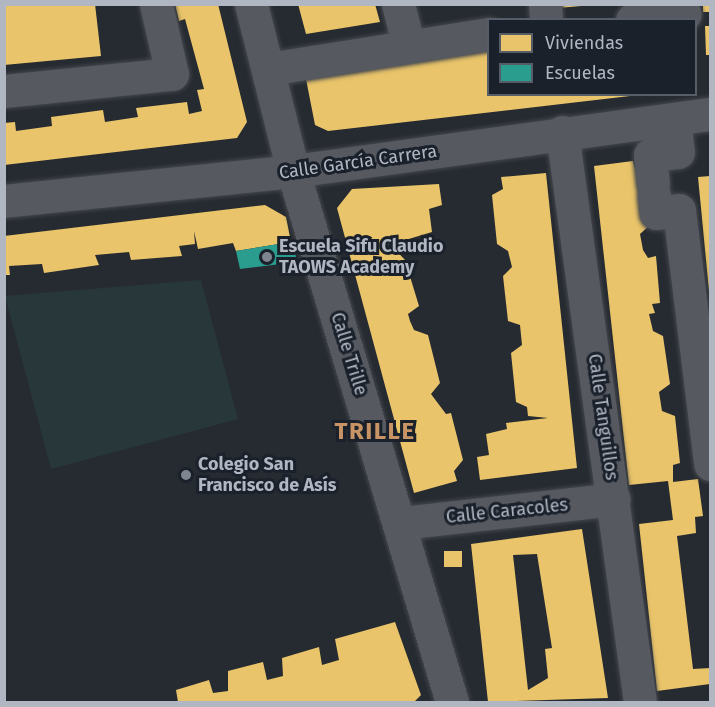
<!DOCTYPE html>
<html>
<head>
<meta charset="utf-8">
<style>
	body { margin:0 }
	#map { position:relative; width:715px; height:707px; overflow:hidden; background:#262b31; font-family:"Fira Sans",sans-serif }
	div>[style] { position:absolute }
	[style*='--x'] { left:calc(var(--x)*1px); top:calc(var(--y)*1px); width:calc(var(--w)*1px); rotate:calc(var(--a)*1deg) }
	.green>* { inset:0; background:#28383a }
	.homes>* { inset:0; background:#e9c46a; transform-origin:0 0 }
	.schools>* { inset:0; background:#2a9d8f }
	.roads { filter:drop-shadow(0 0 2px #44474c) drop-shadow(0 0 2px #44474c) }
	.minor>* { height:33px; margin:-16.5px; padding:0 16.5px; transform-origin:16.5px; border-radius:16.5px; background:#565960 }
	.dots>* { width:16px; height:16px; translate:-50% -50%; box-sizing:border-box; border:3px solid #1b212b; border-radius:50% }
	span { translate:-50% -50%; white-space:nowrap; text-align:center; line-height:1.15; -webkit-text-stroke:6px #1b212b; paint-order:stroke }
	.street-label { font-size:18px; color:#b0b7c3 }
	.poi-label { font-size:18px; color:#b0b7c3; font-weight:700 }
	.left { translate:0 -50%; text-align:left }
	.district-label { font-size:24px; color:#c89466; font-weight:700; letter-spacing:1.5px }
	.frame { position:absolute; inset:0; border:6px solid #b0b7c3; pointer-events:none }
	.legend { position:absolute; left:487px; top:18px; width:210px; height:78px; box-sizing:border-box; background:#1b212b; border:2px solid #575d68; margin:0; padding:8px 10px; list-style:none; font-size:18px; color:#b0b7c3 }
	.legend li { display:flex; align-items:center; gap:12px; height:30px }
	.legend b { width:30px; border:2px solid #575d68 }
</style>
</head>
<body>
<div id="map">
	<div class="green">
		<div style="clip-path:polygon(201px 280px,238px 419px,51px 469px,5px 296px)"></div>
	</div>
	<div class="homes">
		<div style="clip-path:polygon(4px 4px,95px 4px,101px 56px,4px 65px)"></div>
		<div style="clip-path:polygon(175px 4px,218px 4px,247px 122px,237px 138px,4px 165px,4px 123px,15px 122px,16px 131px,52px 126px,51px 117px,103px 110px,105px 122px,138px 117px,136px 108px,187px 102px,189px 114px,202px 111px,197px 90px,204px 89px,185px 19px,179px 21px)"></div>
		<div style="clip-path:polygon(298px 4px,375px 4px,380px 22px,306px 34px)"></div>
		<div style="clip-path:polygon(557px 4px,581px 4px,581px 6px,558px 8px)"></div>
		<div style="left:703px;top:4px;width:7px;height:8px"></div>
		<div style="clip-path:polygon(705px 26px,710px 26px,710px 55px,706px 55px)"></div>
		<div style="clip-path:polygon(488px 44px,488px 94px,630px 96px,328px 131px,315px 125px,306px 79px)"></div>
		<div style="clip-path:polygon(633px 161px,650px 225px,640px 234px,643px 250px,648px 258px,656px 256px,660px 303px,652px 304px,655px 313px,649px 314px,653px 331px,663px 336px,670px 384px,659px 392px,662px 411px,675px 416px,680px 463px,673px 465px,673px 482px,698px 479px,703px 516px,695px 517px,696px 533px,677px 536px,693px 669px,710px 668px,710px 684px,657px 691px,639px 524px,673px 520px,668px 481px,629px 485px,594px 166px)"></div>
		<div style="clip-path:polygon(546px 173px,577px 468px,480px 480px,477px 457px,489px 455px,486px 434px,507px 429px,506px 423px,548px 418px,528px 416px,527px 407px,516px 402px,511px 353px,522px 345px,520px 325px,508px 321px,503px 276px,512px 267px,508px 251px,497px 244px,492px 195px,503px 189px,501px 177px)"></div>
		<div style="clip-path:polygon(710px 176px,710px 291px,709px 291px,698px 177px)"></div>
		<div style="clip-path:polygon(439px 184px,442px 205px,429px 209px,432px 232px,372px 250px,392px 246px,405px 260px,419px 306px,408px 314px,410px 321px,414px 330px,428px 335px,440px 383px,431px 394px,446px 414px,451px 413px,463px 460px,454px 471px,457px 481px,414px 493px,337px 208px,352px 189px)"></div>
		<div style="clip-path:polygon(265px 205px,286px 217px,291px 242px,236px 251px,233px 243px,198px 249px,194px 231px,195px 244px,179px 246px,182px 256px,131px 260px,129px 252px,95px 255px,99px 265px,44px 273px,42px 264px,9px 266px,10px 275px,4px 275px,4px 236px)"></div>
		<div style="clip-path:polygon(evenodd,582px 529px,608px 698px,488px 702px,471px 544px,582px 529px,537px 554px,552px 648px,545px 649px,548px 678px,528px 690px,513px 555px,537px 554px)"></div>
		<div style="left:462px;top:551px;width:16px;height:18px;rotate:90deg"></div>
		<div style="clip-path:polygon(395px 622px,421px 695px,414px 702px,178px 702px,176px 690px,209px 680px,213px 693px,228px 691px,228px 671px,263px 662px,267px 680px,283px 676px,282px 658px,319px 647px,322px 665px,339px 660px,335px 639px)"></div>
	</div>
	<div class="schools">
		<div style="clip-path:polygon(291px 242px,298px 262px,240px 269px,236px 251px)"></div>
	</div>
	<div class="roads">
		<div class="minor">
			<div style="--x:251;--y:4;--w:172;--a:75.9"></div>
			<div style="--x:293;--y:171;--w:554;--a:73.33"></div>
			<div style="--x:398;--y:4;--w:40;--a:75.6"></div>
			<div style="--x:545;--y:4;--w:16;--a:86"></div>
			<div style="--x:632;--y:20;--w:53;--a:-6.5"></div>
			<div style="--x:268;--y:69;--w:223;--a:-9"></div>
			<div style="--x:4;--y:91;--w:169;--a:-5.8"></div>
			<div style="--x:172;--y:74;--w:72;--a:-102.9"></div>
			<div style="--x:562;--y:132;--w:575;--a:82.21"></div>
			<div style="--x:653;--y:184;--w:29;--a:-96"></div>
			<div style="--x:650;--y:155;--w:28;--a:-6"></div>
			<div style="--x:678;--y:152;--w:33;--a:-97"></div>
			<div style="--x:654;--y:195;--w:18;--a:84"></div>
			<div style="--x:656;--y:213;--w:23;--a:-7"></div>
			<div style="--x:679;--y:210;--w:256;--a:83"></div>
			<div style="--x:4;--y:201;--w:291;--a:-5.9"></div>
			<div style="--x:293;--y:171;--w:421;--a:-7.8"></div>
			<div style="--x:401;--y:523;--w:214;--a:-6.4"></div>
		</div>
	</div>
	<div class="dots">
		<div style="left:267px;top:257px;background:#808690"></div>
		<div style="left:186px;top:475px;background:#808690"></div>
	</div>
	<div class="street-label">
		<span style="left:358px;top:162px;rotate:-8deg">Calle García Carrera</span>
		<span style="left:349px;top:354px;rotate:73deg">Calle Trille</span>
		<span style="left:603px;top:417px;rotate:82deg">Calle Tanguillos</span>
		<span style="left:507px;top:511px;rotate:-6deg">Calle Caracoles</span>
	</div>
	<div class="poi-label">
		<span class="left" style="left:279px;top:257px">Escuela Sifu Claudio<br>TAOWS Academy</span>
		<span class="left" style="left:198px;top:475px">Colegio San<br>Francisco de Asís</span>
	</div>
	<div class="district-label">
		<span style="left:375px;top:432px">TRILLE</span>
	</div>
	<div class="frame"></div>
	<ul class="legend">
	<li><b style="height:16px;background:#e9c46a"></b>Viviendas</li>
	<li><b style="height:16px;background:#2a9d8f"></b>Escuelas</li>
	</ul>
</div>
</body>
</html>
